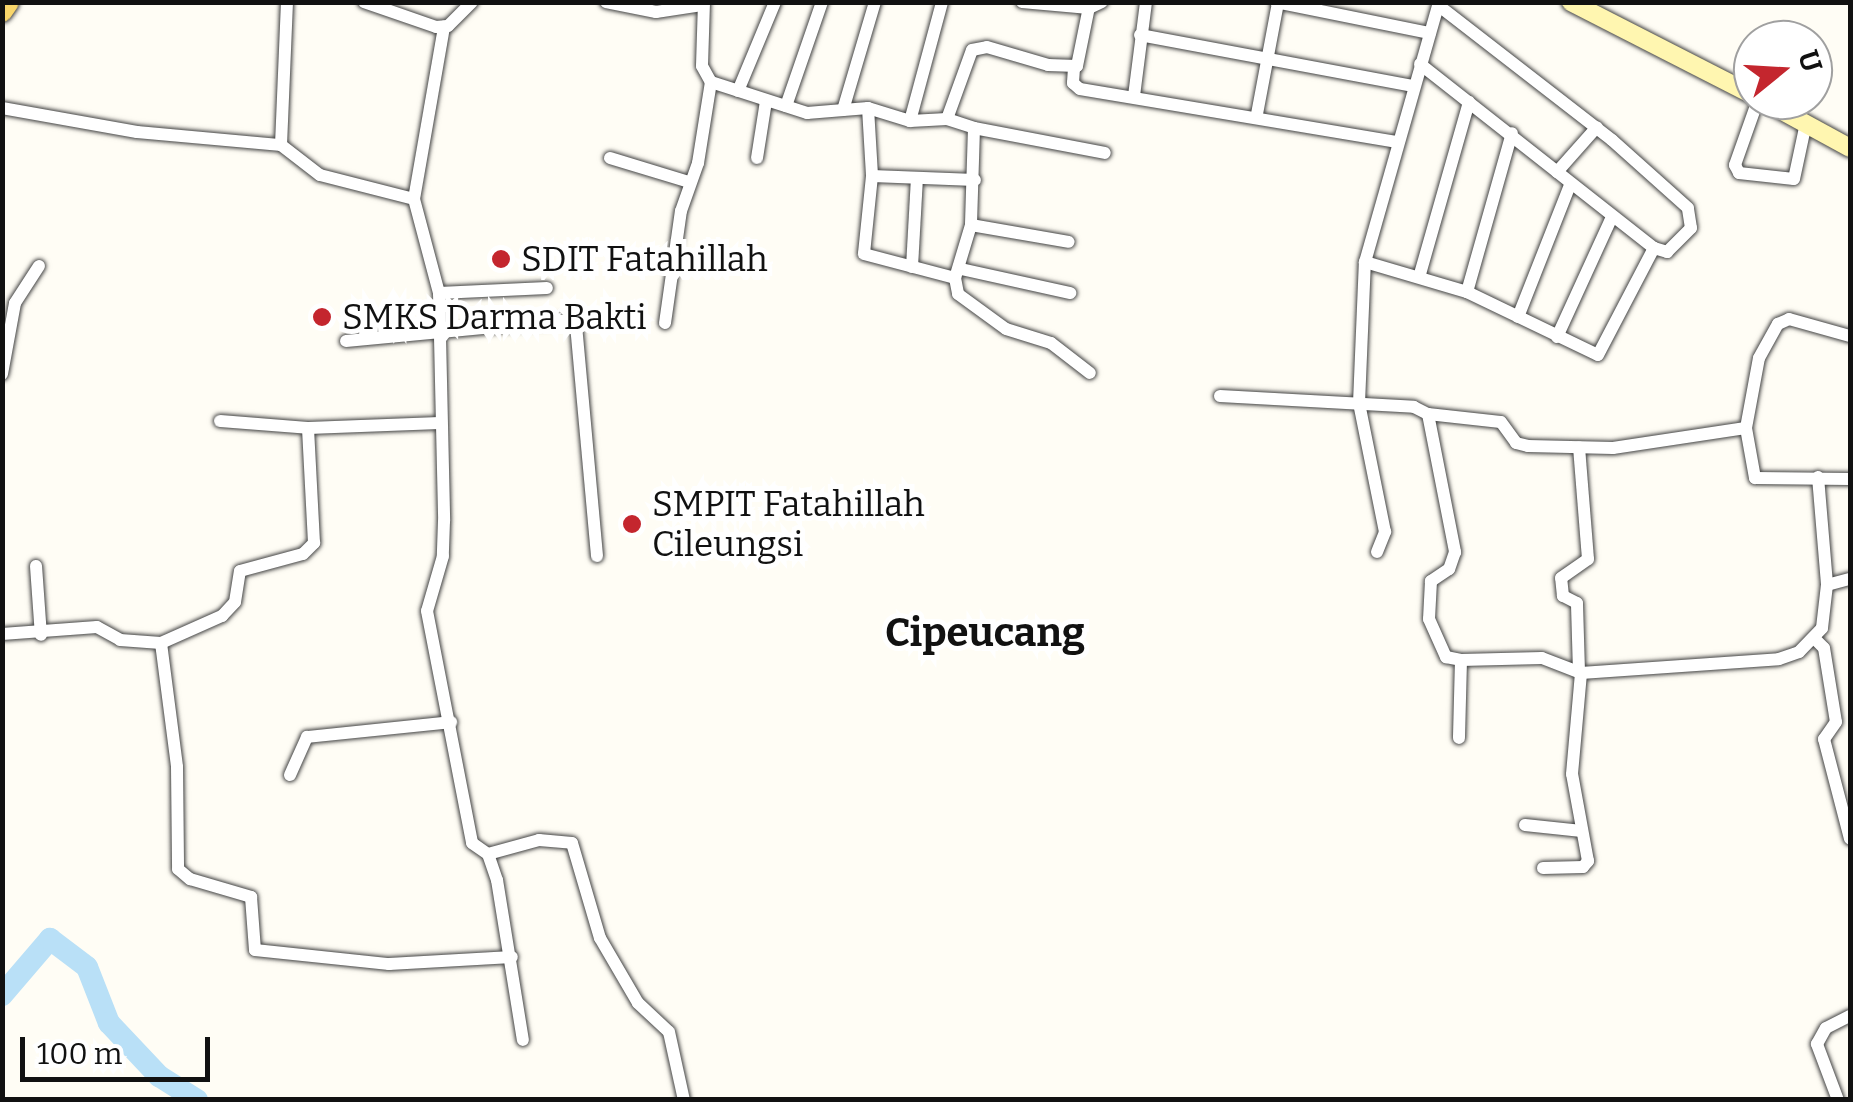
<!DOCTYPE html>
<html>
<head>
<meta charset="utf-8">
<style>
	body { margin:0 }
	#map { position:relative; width:1853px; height:1102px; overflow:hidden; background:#fffdf5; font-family:Bitter,serif }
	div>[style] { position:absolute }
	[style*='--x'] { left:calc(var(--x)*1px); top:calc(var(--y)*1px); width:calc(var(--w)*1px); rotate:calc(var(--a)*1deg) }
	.river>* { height:22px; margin:-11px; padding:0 11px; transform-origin:11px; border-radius:11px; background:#b9e0f7 }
	.roads { filter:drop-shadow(0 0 2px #444) drop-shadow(0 0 2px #444) }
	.street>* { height:12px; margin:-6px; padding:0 6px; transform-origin:6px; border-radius:6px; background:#fff }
	.secondary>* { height:18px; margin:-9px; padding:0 9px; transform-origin:9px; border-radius:9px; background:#fff6b0 }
	.primary>* { height:20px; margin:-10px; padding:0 10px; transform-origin:10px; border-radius:10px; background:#f9d66b }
	.dots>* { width:28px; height:28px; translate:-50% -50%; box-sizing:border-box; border:5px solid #fff; border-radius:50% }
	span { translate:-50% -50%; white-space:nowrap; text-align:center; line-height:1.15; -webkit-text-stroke:10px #fff; paint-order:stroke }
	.poi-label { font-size:35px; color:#111 }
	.left { translate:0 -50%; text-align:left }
	.quarter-label { font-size:40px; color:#111; font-weight:700 }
	.frame { position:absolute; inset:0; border:5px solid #111; pointer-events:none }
	.north { position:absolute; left:1733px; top:20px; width:100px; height:100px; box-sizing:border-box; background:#fff; border:2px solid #a0a0a0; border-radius:50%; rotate:72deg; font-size:28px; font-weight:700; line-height:40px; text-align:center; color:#111 }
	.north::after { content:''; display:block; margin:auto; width:35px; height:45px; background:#c4262e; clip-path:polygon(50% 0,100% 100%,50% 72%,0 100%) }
	.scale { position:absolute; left:20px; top:1037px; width:190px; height:45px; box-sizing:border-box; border:5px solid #111; border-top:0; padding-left:12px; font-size:30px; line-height:35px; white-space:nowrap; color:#111; -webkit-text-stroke:8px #fff; paint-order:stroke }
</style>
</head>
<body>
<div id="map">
	<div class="river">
		<div style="--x:2;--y:995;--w:74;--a:-49.4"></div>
		<div style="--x:50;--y:939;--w:46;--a:37.1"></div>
		<div style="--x:87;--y:967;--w:60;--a:68.6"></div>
		<div style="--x:109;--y:1023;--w:73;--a:46.7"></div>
		<div style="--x:159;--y:1076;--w:45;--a:32.3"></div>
	</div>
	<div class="roads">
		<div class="street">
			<div style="--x:287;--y:2;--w:143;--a:92.4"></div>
			<div style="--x:281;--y:145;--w:49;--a:37.6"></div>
			<div style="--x:320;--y:175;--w:97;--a:14.3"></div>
			<div style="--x:414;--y:199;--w:97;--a:75.1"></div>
			<div style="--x:439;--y:293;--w:228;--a:88.7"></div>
			<div style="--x:444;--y:521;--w:35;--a:92"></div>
			<div style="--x:443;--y:556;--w:57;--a:106.2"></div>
			<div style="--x:427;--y:611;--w:236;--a:79"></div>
			<div style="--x:472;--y:843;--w:19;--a:35"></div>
			<div style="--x:488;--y:854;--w:28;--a:71"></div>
			<div style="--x:497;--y:880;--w:162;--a:80.8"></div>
			<div style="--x:364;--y:2;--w:76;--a:19.1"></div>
			<div style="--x:436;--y:27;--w:12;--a:-5"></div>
			<div style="--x:448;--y:26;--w:34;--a:-45"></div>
			<div style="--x:606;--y:2;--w:51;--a:11.3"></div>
			<div style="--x:656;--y:12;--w:48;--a:-8.5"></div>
			<div style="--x:704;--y:2;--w:64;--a:91.8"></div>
			<div style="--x:702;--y:66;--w:18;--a:61"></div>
			<div style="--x:711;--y:82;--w:101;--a:17.9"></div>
			<div style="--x:807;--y:113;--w:61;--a:-4.7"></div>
			<div style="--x:868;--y:108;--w:44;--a:17.2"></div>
			<div style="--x:910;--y:121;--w:37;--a:-3"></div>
			<div style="--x:947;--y:119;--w:73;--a:-70.1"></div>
			<div style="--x:972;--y:50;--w:15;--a:-11"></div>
			<div style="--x:987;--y:47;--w:64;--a:16.4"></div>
			<div style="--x:1048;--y:65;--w:29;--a:2"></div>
			<div style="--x:1077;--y:66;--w:65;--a:-78.5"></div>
			<div style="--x:1022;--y:2;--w:67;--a:5.1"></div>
			<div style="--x:1089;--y:8;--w:14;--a:-25"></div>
			<div style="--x:1276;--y:2;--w:157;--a:11.4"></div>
			<div style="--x:1140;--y:35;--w:277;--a:10.6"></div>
			<div style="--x:1420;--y:64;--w:298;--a:38.2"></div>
			<div style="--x:1654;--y:248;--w:14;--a:17"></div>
			<div style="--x:1667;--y:252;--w:34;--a:-45"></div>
			<div style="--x:1691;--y:228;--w:20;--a:-99"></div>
			<div style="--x:1688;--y:208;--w:102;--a:-138.2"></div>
			<div style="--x:1612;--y:140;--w:220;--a:-142.2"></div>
			<div style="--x:1074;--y:68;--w:15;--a:94"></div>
			<div style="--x:1073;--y:83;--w:9;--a:41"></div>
			<div style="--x:1080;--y:89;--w:322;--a:9.5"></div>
			<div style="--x:738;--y:91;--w:96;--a:-67.4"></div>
			<div style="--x:1134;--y:96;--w:95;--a:-82.7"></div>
			<div style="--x:1758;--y:100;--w:69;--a:109.5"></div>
			<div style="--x:1735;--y:165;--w:9;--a:63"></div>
			<div style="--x:1739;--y:173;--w:55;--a:6.2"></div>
			<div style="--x:1794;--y:179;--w:57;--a:-77.9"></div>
			<div style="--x:786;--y:106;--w:110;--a:-70.9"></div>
			<div style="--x:2;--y:108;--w:137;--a:10.1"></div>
			<div style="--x:137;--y:132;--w:145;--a:5.2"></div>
			<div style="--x:868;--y:108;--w:68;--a:86.6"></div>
			<div style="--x:872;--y:176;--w:78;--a:95.9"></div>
			<div style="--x:864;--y:254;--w:94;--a:14.8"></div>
			<div style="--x:843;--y:110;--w:113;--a:-73.5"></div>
			<div style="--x:1257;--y:114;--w:113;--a:-79.3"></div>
			<div style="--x:947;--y:119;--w:28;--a:18"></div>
			<div style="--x:974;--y:128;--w:97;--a:91.8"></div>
			<div style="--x:971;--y:225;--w:55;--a:106.8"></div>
			<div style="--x:955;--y:278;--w:16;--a:79"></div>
			<div style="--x:958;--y:294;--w:59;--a:36.1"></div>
			<div style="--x:1006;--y:329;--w:47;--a:17.3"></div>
			<div style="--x:1051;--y:343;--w:49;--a:37.6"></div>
			<div style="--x:910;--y:121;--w:123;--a:-74.9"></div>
			<div style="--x:974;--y:128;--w:133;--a:10.8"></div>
			<div style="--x:610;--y:158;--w:83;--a:16.9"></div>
			<div style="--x:757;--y:158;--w:58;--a:-81"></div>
			<div style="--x:1557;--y:172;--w:60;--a:-48.4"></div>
			<div style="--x:872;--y:176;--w:103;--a:2.2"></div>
			<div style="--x:414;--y:199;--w:175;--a:-80.1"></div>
			<div style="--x:971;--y:225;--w:99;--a:9.8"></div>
			<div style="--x:1365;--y:262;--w:106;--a:16.4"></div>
			<div style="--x:1467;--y:292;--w:145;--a:25.7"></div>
			<div style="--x:1598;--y:355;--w:121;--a:-62.4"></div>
			<div style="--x:912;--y:267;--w:89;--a:-86.8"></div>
			<div style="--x:961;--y:269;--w:112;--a:12.4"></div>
			<div style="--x:1420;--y:274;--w:179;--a:-74.1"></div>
			<div style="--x:1467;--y:292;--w:165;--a:-74.2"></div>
			<div style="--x:439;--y:293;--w:108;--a:-2.7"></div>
			<div style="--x:1518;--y:317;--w:142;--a:-68.5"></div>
			<div style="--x:665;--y:323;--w:113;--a:-81.9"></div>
			<div style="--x:681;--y:211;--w:51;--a:-70.5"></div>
			<div style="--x:698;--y:163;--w:82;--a:-80.9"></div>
			<div style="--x:1557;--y:337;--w:130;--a:-65.4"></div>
			<div style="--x:346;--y:341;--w:222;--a:-5.4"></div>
			<div style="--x:567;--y:320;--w:10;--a:29"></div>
			<div style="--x:576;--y:325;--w:232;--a:84.8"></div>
			<div style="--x:2;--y:374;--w:72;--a:-79.6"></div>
			<div style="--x:15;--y:303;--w:44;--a:-57"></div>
			<div style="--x:1220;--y:396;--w:194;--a:3.2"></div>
			<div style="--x:1414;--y:407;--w:16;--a:27"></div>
			<div style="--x:1428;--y:414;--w:141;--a:78.9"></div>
			<div style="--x:1455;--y:552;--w:18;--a:109"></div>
			<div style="--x:1449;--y:569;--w:22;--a:146"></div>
			<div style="--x:1431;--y:581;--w:38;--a:93"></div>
			<div style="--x:1429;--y:619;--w:42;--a:65.9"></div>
			<div style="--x:1446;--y:657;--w:15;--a:11"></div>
			<div style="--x:1461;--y:660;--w:78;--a:91.5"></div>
			<div style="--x:1428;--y:414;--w:73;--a:6.3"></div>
			<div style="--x:1501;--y:422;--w:26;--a:54"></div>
			<div style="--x:1516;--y:443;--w:12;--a:14"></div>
			<div style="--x:1528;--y:446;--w:85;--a:1.3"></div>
			<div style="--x:1613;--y:448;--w:134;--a:-8.6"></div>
			<div style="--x:1746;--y:428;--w:71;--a:-79.5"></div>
			<div style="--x:1759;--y:358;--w:39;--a:-61"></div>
			<div style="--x:1778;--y:324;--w:12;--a:-24"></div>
			<div style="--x:1789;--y:319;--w:63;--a:15.6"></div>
			<div style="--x:220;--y:421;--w:88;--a:4.5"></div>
			<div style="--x:1746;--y:428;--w:51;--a:79.8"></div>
			<div style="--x:1755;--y:478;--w:95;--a:0.6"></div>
			<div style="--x:1818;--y:477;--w:108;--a:85.2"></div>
			<div style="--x:1377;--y:552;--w:22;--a:-68"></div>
			<div style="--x:1385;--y:532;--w:132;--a:-101.4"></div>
			<div style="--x:1359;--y:403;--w:141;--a:-87.6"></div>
			<div style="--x:1365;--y:262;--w:270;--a:-74.1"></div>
			<div style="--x:36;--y:566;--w:69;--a:85.9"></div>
			<div style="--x:2;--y:634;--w:95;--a:-4.2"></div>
			<div style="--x:97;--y:627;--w:26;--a:29"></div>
			<div style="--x:120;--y:640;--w:41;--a:4.2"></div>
			<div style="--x:161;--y:643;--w:67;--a:-23.9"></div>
			<div style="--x:222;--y:616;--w:19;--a:-47"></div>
			<div style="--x:235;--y:602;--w:31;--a:-81"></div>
			<div style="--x:240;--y:571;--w:65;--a:-15.1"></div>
			<div style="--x:303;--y:554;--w:16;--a:-45"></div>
			<div style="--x:314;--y:543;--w:115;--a:-93"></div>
			<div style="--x:308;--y:428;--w:132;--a:-2.2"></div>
			<div style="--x:1814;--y:638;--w:14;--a:45"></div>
			<div style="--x:1824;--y:648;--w:75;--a:80.8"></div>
			<div style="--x:1836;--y:722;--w:21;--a:125"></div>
			<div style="--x:1824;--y:739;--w:103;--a:75.4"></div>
			<div style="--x:161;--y:643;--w:125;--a:82.6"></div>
			<div style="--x:177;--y:767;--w:102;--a:89.4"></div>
			<div style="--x:178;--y:869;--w:16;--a:40"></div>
			<div style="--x:190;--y:879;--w:64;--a:16.4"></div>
			<div style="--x:251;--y:897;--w:53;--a:85.7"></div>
			<div style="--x:255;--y:950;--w:135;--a:6"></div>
			<div style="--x:389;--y:964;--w:123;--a:-3.3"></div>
			<div style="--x:1461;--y:660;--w:81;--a:-1.4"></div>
			<div style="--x:1542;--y:658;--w:42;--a:21"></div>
			<div style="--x:1581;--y:673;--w:198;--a:-4"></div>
			<div style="--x:1779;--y:659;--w:21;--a:-19"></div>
			<div style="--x:1799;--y:652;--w:33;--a:-46"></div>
			<div style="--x:1822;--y:628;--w:43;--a:-83.4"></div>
			<div style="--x:1827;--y:585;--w:24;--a:-15"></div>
			<div style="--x:1579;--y:672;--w:69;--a:-91.7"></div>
			<div style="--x:1577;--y:603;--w:16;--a:-153"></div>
			<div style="--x:1563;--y:596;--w:18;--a:-96"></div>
			<div style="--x:1561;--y:578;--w:33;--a:-35"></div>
			<div style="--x:1588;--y:559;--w:112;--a:-94.6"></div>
			<div style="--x:290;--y:775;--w:42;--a:-65.9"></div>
			<div style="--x:307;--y:737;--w:145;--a:-5.9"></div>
			<div style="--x:1525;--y:825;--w:57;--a:6"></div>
			<div style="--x:488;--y:854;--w:53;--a:-15.4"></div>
			<div style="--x:539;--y:840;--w:33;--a:5"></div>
			<div style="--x:572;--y:843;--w:99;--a:73.6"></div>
			<div style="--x:600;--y:938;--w:75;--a:59.7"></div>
			<div style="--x:638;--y:1003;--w:42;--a:43.1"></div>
			<div style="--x:669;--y:1032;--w:70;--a:77.6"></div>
			<div style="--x:1543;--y:868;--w:40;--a:-1.4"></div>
			<div style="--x:1583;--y:867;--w:8;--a:-50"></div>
			<div style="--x:1588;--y:861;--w:88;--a:-100.4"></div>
			<div style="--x:1572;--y:774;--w:101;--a:-84.9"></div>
			<div style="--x:1838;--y:1100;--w:60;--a:-110.6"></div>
			<div style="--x:1817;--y:1044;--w:18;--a:-61"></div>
			<div style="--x:1826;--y:1028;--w:27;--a:-27"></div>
		</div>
		<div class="secondary">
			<div style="--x:1571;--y:2;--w:204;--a:27.1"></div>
			<div style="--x:1762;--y:100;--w:100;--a:28.6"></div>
		</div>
		<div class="primary">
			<div style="--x:2;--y:12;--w:12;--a:-55"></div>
		</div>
	</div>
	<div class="dots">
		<div style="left:501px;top:259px;background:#c4262e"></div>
		<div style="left:322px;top:317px;background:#c4262e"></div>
		<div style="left:632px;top:524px;background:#c4262e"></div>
	</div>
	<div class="poi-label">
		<span class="left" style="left:521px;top:259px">SDIT Fatahillah</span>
		<span class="left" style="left:342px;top:317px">SMKS Darma Bakti</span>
		<span class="left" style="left:652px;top:524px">SMPIT Fatahillah<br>Cileungsi</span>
	</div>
	<div class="quarter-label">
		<span style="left:985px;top:633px">Cipeucang</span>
	</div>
	<div class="frame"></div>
	<div class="north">U</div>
	<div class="scale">100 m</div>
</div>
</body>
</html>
